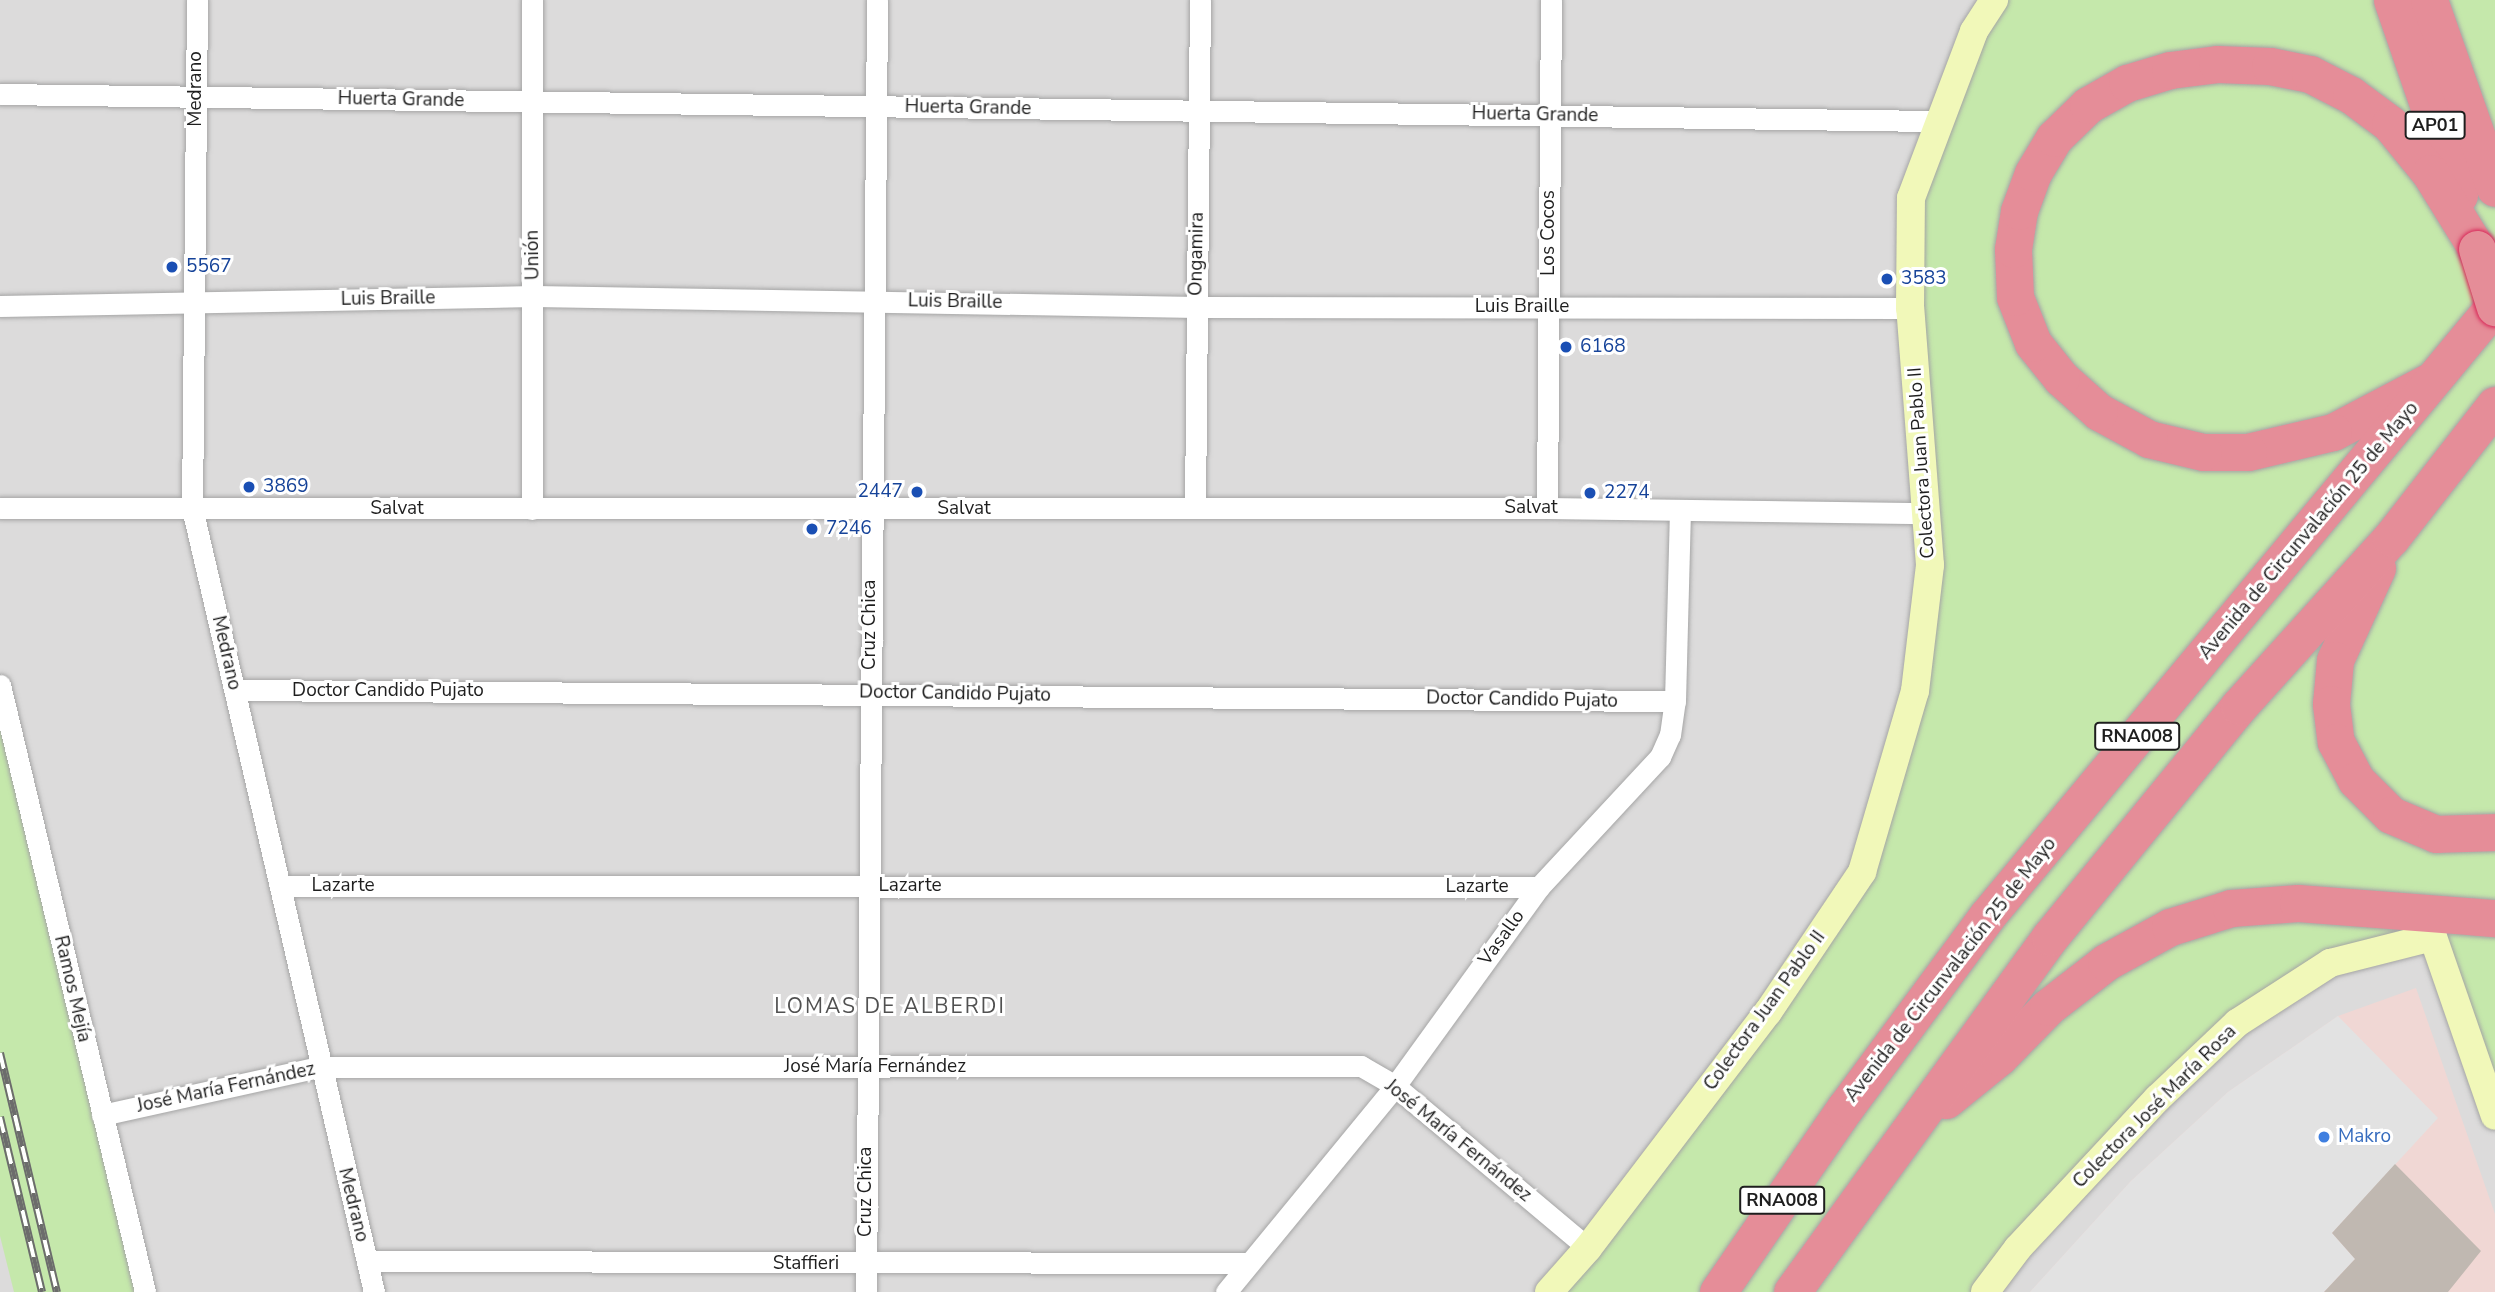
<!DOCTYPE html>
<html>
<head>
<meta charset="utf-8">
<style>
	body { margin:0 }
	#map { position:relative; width:2495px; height:1292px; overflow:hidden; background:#efece4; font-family:"Nunito Sans",sans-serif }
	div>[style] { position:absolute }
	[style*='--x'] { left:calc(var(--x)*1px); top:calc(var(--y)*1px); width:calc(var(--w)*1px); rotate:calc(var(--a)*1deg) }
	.residential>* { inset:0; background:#dcdbdb; transform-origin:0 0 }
	.commercial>* { inset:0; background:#f0d7d4 }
	.grass>* { inset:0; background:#c5e8ab }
	.parking>* { inset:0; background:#e2e2e2 }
	.building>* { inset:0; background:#c0b8b1 }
	.roads { filter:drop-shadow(0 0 2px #a5a5a5) drop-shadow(0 0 2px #a5a5a5) }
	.minor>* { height:21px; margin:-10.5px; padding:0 10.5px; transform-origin:10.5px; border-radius:10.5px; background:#fff }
	.secondary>* { height:28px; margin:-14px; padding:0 14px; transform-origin:14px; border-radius:14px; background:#f1f8b9 }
	.motorway>* { height:37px; margin:-18.5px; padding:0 18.5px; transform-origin:18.5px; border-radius:18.5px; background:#e58d98 }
	.rail>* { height:8px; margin-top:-4px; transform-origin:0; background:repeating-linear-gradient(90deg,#fff 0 16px,#6c6c6c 0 32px); box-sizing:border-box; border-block:2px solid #6c6c6c }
	.bridges { filter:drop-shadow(0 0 2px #d82758) drop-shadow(0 0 2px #d82758) }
	.motorway-bridge>* { height:37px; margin:-18.5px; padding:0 18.5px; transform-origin:18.5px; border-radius:18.5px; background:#e58d98 }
	.dots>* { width:19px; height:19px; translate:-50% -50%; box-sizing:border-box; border:4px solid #fff; border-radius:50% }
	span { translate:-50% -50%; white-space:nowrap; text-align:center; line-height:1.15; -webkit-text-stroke:6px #fff; paint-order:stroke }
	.shield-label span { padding:2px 5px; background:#fff; border:2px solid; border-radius:5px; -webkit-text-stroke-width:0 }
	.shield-label { font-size:18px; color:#1e1e1e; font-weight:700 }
	.street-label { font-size:19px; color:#1e1e1e }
	.transit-label { font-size:19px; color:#164399 }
	.left { translate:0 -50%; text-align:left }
	.right { translate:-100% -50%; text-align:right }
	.shop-label { font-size:19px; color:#366cbe }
	.neighbourhood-label { font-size:21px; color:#515151; letter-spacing:2px }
</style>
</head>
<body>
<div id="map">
	<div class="residential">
		<div style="left:0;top:0;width:2495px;height:1292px"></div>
	</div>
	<div class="commercial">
		<div style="clip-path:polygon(2416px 988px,2495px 1214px,2495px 1292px,2030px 1292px,2131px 1181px,2228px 1092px,2338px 1016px)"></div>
	</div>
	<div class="grass">
		<div style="clip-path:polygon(1994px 0,2495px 0,2495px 1116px,2434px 937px,2330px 963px,2237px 1023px,1985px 1292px,1549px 1292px,1862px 872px,1930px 565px,1911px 198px)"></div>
		<div style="clip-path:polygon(0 685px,145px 1292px,14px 1292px,0 1236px)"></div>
	</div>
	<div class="parking">
		<div style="clip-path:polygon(2338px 1016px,2438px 1118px,2332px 1233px,2355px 1259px,2324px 1292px,2030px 1292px,2131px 1181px,2228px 1092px)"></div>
	</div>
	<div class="building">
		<div style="clip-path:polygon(2395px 1164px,2481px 1251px,2448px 1292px,2324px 1292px,2355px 1259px,2332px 1233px)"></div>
	</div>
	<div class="roads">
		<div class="minor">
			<div style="--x:197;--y:0;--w:508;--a:90.56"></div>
			<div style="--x:192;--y:508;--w:805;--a:76.93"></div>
			<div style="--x:532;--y:0;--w:509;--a:90"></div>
			<div style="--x:0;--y:94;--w:1937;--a:0.8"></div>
			<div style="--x:0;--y:306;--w:534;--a:-1.07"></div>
			<div style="--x:534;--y:296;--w:663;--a:0.95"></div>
			<div style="--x:1197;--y:307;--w:713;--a:0.08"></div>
			<div style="--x:0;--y:508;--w:1547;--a:0"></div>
			<div style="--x:1547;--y:508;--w:381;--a:0.8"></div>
			<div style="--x:1195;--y:508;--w:508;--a:-89.44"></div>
			<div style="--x:1547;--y:508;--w:508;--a:-89.55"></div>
			<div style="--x:0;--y:685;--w:624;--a:76.56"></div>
			<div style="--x:235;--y:690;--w:1440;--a:0.44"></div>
			<div style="--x:280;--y:886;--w:1259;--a:0.05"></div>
			<div style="--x:102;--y:1115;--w:222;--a:-12.5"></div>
			<div style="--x:319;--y:1067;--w:1042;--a:-0.05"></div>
			<div style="--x:1361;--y:1066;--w:39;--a:30"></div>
			<div style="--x:1395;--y:1086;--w:252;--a:40"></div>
			<div style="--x:367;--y:1261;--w:878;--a:0.13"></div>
			<div style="--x:866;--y:1292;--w:1292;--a:-89.51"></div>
			<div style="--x:1226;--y:1292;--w:266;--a:-50.6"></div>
			<div style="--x:1395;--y:1086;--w:246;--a:-54.1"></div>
			<div style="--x:1539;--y:887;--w:178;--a:-47.1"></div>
			<div style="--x:1660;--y:757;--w:24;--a:-66"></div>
			<div style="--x:1670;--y:735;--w:34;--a:-82"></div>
			<div style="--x:1675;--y:701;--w:191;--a:-88.5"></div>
		</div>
		<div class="secondary">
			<div style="--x:1549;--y:1292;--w:59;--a:-48.4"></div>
			<div style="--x:1588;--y:1248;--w:297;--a:-52.7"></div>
			<div style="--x:1768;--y:1012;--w:169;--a:-56.1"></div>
			<div style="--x:1862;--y:872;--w:189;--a:-73.7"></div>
			<div style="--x:1915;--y:691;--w:127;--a:-83.2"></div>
			<div style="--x:1930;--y:565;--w:258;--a:-94.4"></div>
			<div style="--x:1910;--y:308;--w:110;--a:-89.5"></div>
			<div style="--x:1911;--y:198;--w:178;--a:-69.3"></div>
			<div style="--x:1974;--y:31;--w:37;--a:-57"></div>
			<div style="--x:1985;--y:1292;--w:55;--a:-53.1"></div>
			<div style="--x:2018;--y:1248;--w:205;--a:-47"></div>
			<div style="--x:2158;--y:1098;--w:109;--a:-43.5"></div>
			<div style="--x:2237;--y:1023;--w:111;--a:-32.8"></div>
			<div style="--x:2330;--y:963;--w:106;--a:-14.2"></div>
			<div style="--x:2433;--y:937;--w:189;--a:70.9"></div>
		</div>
		<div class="motorway">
			<div style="--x:2392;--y:0;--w:206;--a:71"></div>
			<div style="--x:2429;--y:0;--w:199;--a:70.7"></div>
			<div style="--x:2428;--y:382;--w:107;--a:152.2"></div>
			<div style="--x:2333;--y:432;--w:87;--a:166.8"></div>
			<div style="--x:2248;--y:452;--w:45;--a:180"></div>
			<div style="--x:2203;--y:452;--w:56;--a:-166.5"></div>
			<div style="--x:2149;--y:439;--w:57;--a:-151.6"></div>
			<div style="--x:2099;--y:412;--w:51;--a:-138.2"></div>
			<div style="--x:2061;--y:378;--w:45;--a:-128.7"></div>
			<div style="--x:2033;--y:343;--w:49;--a:-111.4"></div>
			<div style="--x:2015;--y:297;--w:48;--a:-92.4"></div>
			<div style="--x:2013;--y:249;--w:38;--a:-81"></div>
			<div style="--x:2019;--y:211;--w:40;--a:-69.8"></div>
			<div style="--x:2033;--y:173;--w:41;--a:-59"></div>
			<div style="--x:2054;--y:138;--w:47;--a:-44.1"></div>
			<div style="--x:2088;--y:105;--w:45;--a:-29.4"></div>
			<div style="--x:2127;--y:83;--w:45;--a:-16.8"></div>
			<div style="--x:2170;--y:70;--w:47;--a:-7.3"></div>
			<div style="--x:2217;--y:64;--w:53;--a:2.2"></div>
			<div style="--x:2270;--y:66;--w:41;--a:11.3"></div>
			<div style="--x:2310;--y:74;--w:46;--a:27.1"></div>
			<div style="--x:2351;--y:95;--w:49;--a:36.6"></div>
			<div style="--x:2390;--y:124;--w:63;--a:50.8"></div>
			<div style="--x:2430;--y:173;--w:89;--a:58.3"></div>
			<div style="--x:2377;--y:568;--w:101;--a:114.5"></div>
			<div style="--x:2335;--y:660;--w:44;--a:95.2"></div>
			<div style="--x:2331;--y:704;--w:38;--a:83"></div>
			<div style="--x:2336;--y:742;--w:43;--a:62.2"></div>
			<div style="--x:2356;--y:780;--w:49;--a:45"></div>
			<div style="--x:2391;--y:815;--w:49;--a:22.9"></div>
			<div style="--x:2436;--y:834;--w:59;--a:-1.9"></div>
			<div style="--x:1946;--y:1100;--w:68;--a:-39.1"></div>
			<div style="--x:1999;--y:1057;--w:70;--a:-45.6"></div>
			<div style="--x:2048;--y:1007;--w:73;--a:-37.8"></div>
			<div style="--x:2106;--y:962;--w:73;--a:-28.7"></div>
			<div style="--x:2170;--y:927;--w:64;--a:-17.3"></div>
			<div style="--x:2231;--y:908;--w:67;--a:-4.3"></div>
			<div style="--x:2298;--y:903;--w:198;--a:4.4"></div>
			<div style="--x:1718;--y:1292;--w:224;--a:-55.4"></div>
			<div style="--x:1845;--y:1108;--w:239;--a:-53.5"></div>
			<div style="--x:1987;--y:916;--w:795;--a:-50.26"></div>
			<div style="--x:1792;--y:1292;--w:439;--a:-54"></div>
			<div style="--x:2050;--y:937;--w:298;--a:-50.7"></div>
			<div style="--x:2239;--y:706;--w:227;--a:-47.9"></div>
			<div style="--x:2391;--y:538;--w:169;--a:-52"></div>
		</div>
	</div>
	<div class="rail">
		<div style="--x:0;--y:1053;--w:246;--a:76.6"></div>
		<div style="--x:0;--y:1117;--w:180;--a:76.5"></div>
	</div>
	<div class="bridges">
		<div class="motorway-bridge">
			<div style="--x:2477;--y:249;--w:61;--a:72.8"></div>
		</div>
	</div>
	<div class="dots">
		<div style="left:172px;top:267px;background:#1a4fb4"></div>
		<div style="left:1887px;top:279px;background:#1a4fb4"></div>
		<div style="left:1566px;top:347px;background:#1a4fb4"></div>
		<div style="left:249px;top:487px;background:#1a4fb4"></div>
		<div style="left:917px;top:492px;background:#1a4fb4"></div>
		<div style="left:1590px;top:493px;background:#1a4fb4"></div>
		<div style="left:812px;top:529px;background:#1a4fb4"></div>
		<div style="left:2324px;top:1137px;background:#3f7fe0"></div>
	</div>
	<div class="shield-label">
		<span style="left:2435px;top:125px">AP01</span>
		<span style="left:2137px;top:736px">RNA008</span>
		<span style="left:1782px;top:1200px">RNA008</span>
	</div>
	<div class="street-label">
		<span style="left:196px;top:89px;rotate:-90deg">Medrano</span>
		<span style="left:401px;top:100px;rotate:1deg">Huerta Grande</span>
		<span style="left:968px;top:108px;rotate:1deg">Huerta Grande</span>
		<span style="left:1535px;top:115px;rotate:1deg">Huerta Grande</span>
		<span style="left:1549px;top:233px;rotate:-90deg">Los Cocos</span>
		<span style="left:1197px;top:254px;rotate:-89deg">Ongamira</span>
		<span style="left:533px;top:255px;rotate:-91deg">Unión</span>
		<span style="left:388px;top:299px;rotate:-1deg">Luis Braille</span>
		<span style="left:955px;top:302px;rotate:1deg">Luis Braille</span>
		<span style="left:1522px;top:307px">Luis Braille</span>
		<span style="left:1922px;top:463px;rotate:-94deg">Colectora Juan Pablo II</span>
		<span style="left:1531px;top:508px">Salvat</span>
		<span style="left:397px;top:509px">Salvat</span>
		<span style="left:964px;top:509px">Salvat</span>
		<span style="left:2309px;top:531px;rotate:-50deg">Avenida de Circunvalación 25 de Mayo</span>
		<span style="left:870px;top:625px;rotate:-90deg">Cruz Chica</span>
		<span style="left:226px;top:653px;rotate:77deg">Medrano</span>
		<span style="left:388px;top:691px">Doctor Candido Pujato</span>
		<span style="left:955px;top:694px;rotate:1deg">Doctor Candido Pujato</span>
		<span style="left:1522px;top:700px;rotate:1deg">Doctor Candido Pujato</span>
		<span style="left:343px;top:886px">Lazarte</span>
		<span style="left:910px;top:886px">Lazarte</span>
		<span style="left:1477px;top:887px">Lazarte</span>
		<span style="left:1502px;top:938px;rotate:-54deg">Vasallo</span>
		<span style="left:1951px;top:970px;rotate:-52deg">Avenida de Circunvalación 25 de Mayo</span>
		<span style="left:72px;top:989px;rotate:77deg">Ramos Mejía</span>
		<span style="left:1765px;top:1011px;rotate:-54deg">Colectora Juan Pablo II</span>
		<span style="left:875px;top:1067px">José María Fernández</span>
		<span style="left:226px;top:1088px;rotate:-12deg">José María Fernández</span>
		<span style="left:2155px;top:1107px;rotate:-45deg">Colectora José María Rosa</span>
		<span style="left:1458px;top:1141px;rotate:39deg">José María Fernández</span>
		<span style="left:866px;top:1192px;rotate:-90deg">Cruz Chica</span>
		<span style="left:353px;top:1205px;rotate:76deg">Medrano</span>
		<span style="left:806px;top:1264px">Staffieri</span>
	</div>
	<div class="transit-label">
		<span class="left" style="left:186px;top:267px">5567</span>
		<span class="left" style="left:1901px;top:279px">3583</span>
		<span class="left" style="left:1580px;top:347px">6168</span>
		<span class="left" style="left:263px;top:487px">3869</span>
		<span class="right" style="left:903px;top:492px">2447</span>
		<span class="left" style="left:1604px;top:493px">2274</span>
		<span class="left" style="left:826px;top:529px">7246</span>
	</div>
	<div class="shop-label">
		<span class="left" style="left:2338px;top:1137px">Makro</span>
	</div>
	<div class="neighbourhood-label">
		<span style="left:890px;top:1006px">LOMAS DE ALBERDI</span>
	</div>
</div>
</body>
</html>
